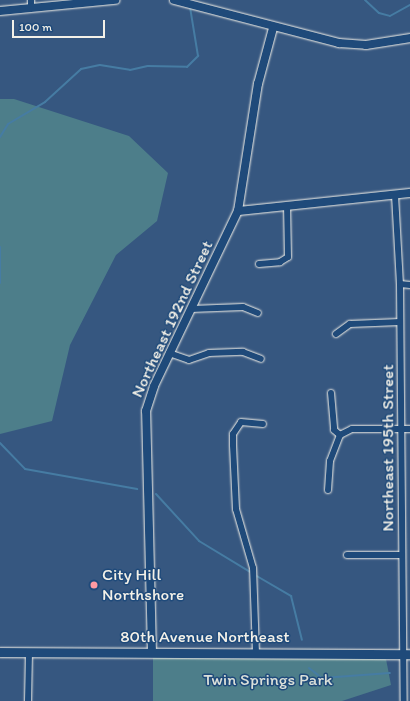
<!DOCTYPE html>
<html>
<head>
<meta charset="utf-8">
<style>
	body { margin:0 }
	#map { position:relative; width:410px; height:701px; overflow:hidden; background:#365780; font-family:Itim,sans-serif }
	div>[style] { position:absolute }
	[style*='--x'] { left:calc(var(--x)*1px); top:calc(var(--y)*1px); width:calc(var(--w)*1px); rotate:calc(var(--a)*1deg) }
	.green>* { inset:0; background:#4d7e8a }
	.stream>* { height:2px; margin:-1px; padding:0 1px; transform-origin:1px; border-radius:1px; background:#467ca3 }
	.roads { filter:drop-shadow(0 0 1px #f4f1e8) drop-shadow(0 0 1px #f4f1e8) }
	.minor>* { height:6px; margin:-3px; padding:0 3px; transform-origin:3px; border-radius:3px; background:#1f4a7a }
	.tertiary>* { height:8px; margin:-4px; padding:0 4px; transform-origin:4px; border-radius:4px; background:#1f4a7a }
	.secondary>* { height:9px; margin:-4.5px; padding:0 4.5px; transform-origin:4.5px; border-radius:4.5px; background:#1f4a7a }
	.dots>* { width:11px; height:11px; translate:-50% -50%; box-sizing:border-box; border:2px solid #1f4a7a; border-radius:50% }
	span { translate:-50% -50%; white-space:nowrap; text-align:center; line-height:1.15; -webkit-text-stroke:3px #1f4a7a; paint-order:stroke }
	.street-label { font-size:17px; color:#f4f1e8 }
	.poi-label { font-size:17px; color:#f4f1e8 }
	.left { translate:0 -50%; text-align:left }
	.park-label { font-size:17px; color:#dbe0da }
	.scale { position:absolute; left:12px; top:20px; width:93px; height:18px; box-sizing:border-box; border:2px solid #f4f1e8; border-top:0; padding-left:5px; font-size:12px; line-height:14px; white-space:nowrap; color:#f4f1e8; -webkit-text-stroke:3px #1f4a7a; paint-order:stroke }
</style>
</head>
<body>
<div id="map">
	<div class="green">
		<div style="clip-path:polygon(0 99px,14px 99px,129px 136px,168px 173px,157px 221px,116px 255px,70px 345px,52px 421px,0 434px)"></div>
		<div style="clip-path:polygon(153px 658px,386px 659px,391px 685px,342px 701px,153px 701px)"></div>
	</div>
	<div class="stream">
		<div style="--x:365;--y:0;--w:19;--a:43"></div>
		<div style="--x:379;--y:13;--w:11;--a:15"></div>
		<div style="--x:390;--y:16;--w:23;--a:-29"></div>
		<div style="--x:0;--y:137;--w:15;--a:-58"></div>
		<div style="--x:8;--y:124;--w:43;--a:-30.7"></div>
		<div style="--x:45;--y:102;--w:49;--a:-42.5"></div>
		<div style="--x:81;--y:69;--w:19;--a:-12"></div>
		<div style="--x:100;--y:65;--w:30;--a:9"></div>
		<div style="--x:130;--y:70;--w:18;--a:-13"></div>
		<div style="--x:148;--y:66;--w:39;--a:1"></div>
		<div style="--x:187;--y:67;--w:16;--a:-45"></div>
		<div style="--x:198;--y:56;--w:50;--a:-99.3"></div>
		<div style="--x:0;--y:247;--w:36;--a:90"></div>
		<div style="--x:0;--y:443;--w:36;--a:46"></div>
		<div style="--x:25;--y:469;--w:114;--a:10.1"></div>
		<div style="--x:156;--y:494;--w:64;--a:47.5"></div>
		<div style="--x:199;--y:541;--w:62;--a:31.1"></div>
		<div style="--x:255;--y:575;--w:42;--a:30.3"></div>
		<div style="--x:291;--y:596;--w:45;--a:76"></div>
		<div style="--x:309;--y:668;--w:16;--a:38"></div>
		<div style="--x:322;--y:678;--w:68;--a:-4.2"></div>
	</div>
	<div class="roads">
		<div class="minor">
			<div style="--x:31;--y:0;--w:8;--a:90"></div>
			<div style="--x:395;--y:195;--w:89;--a:86.8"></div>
			<div style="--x:400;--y:284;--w:417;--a:89.5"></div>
			<div style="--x:259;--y:264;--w:21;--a:-5"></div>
			<div style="--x:280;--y:262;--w:9;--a:-32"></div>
			<div style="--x:288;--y:257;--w:51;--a:-91.1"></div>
			<div style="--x:400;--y:284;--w:10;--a:6"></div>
			<div style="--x:191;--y:309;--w:52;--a:-2.2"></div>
			<div style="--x:243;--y:307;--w:16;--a:22"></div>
			<div style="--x:336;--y:334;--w:17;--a:-36"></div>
			<div style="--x:350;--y:324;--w:50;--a:-2.3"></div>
			<div style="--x:169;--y:353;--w:21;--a:19"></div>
			<div style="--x:189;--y:360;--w:21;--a:-19"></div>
			<div style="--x:209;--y:353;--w:34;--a:-2"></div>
			<div style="--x:243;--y:352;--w:19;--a:21"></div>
			<div style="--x:331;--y:393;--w:37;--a:85"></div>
			<div style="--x:334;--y:430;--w:8;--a:40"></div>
			<div style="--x:328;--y:490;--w:29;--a:-86"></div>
			<div style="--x:330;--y:461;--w:28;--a:-69"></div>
			<div style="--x:340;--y:435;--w:13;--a:-27"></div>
			<div style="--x:352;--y:429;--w:58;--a:0"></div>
			<div style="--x:347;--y:555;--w:55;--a:0"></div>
			<div style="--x:256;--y:653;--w:85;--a:-92"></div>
			<div style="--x:253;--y:568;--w:61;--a:-106.1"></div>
			<div style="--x:236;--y:509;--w:64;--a:-92.7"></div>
			<div style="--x:233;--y:445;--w:11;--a:-90"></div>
			<div style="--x:233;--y:434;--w:14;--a:-56"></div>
			<div style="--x:241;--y:422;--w:22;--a:5"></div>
			<div style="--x:28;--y:701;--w:49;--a:-88.8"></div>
		</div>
		<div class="tertiary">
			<div style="--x:174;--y:0;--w:171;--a:14.6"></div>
			<div style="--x:339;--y:43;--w:27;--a:4"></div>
			<div style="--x:366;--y:45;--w:45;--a:-9"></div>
			<div style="--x:0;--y:11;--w:116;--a:-5.5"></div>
			<div style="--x:238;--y:211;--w:173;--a:-6"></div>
			<div style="--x:152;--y:653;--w:242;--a:-91.4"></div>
			<div style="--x:146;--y:411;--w:26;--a:-72"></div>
			<div style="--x:154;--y:386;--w:194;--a:-64.4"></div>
			<div style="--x:238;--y:211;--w:129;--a:-81.1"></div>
			<div style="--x:258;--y:84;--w:58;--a:-75"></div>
		</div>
		<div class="secondary">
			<div style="--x:0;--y:652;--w:410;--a:0.3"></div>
		</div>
	</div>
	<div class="dots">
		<div style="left:94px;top:585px;background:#ff9aa2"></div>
	</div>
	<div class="street-label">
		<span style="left:172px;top:319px;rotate:-65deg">Northeast 192nd Street</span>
		<span style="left:388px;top:448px;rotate:-90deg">Northeast 195th Street</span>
		<span style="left:205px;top:637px">80th Avenue Northeast</span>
	</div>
	<div class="poi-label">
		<span class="left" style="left:102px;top:585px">City Hill<br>Northshore</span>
	</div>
	<div class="park-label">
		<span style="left:268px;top:680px">Twin Springs Park</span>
	</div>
	<div class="scale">100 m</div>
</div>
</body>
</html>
